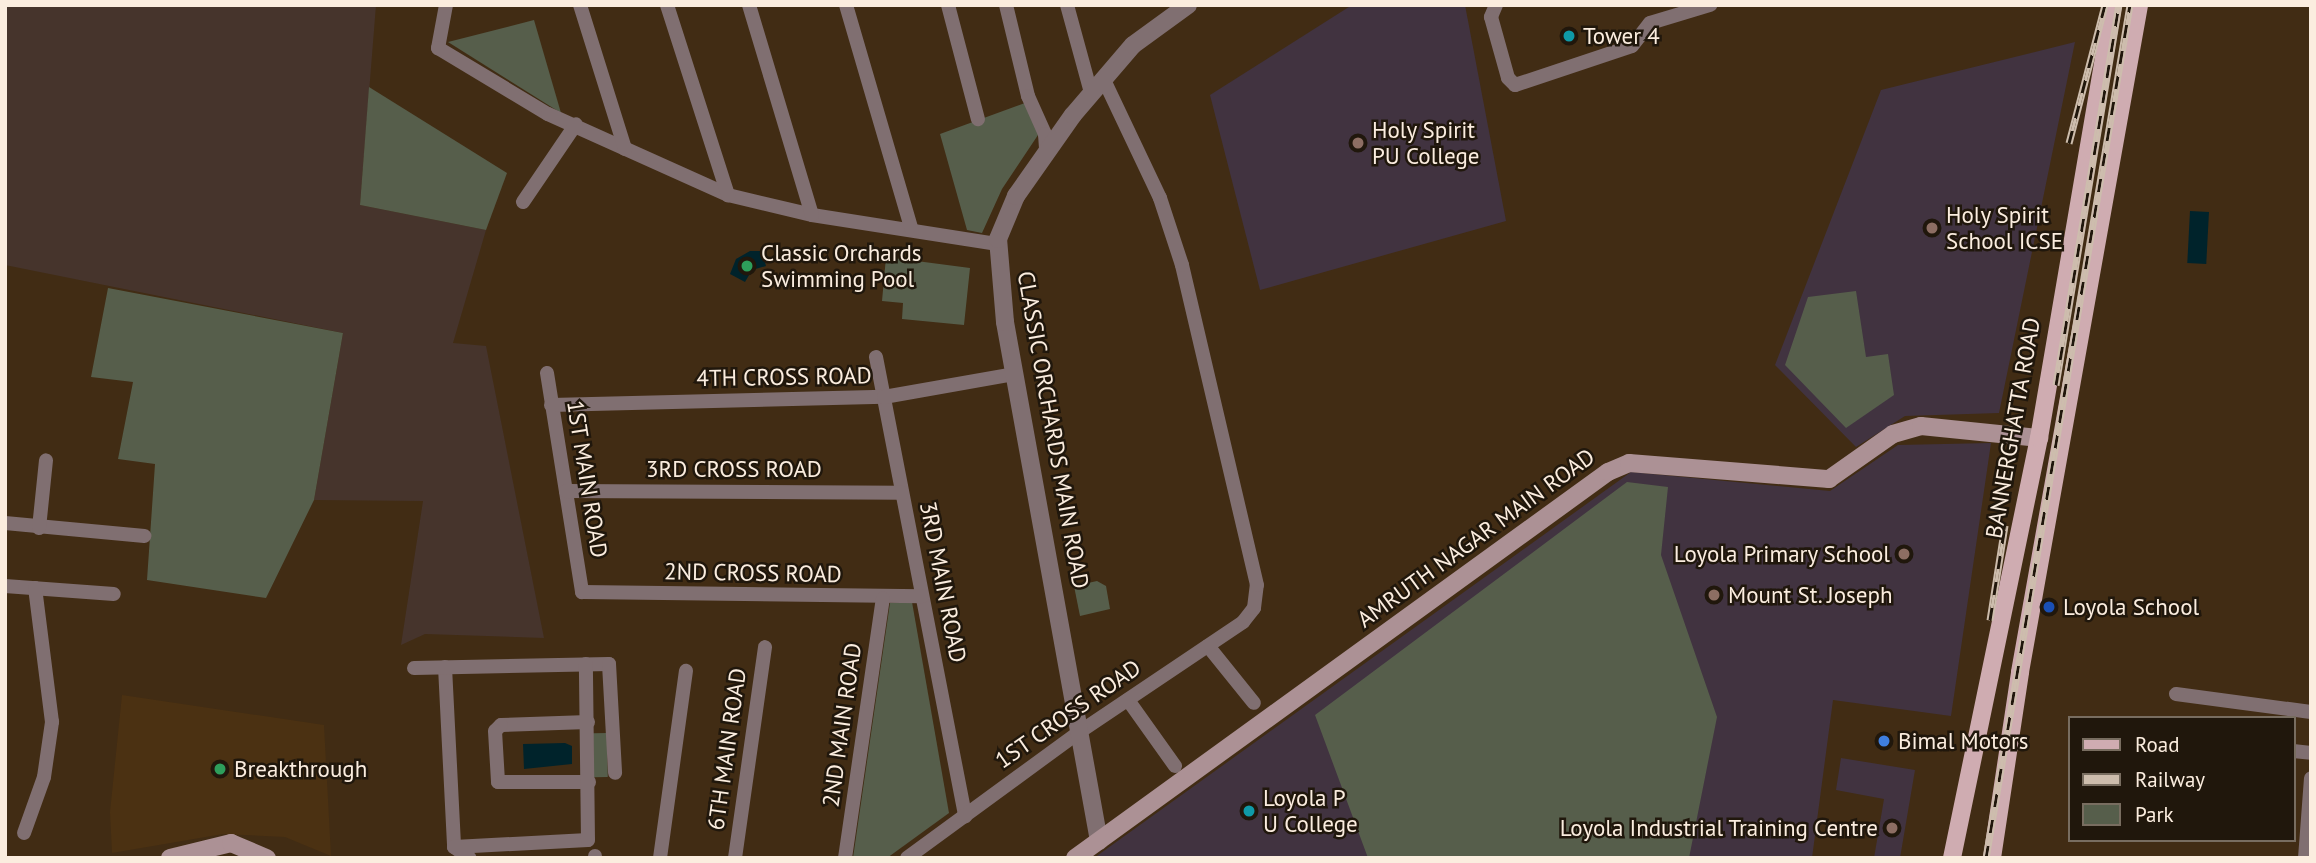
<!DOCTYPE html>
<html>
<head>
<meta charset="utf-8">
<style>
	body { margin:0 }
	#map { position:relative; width:2316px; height:863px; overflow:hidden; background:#412c14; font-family:"PT Sans",sans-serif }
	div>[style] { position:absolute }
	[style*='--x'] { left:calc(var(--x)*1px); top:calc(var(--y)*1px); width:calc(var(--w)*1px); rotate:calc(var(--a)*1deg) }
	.built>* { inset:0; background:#4b3112 }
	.industrial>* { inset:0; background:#46342c }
	.education>* { inset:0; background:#413340 }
	.green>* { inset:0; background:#565e4b; transform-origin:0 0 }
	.water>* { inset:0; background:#00232b; transform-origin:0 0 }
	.minor>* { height:14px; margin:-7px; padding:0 7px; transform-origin:7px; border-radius:7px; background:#806f71 }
	.tertiary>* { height:18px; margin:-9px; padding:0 9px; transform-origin:9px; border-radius:9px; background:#806f71 }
	.secondary>* { height:18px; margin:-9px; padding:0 9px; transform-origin:9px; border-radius:9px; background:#ac9195 }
	.primary>* { height:18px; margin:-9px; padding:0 9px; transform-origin:9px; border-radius:9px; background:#cfacb1 }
	.rail>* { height:7px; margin-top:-3.5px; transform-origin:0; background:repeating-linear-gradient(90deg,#20170c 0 13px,#cdbdad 0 26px); box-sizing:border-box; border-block:2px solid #cdbdad }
	.dots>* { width:19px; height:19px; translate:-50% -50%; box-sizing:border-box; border:4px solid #20170c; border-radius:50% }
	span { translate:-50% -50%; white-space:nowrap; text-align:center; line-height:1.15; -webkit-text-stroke:5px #20170c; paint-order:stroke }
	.poi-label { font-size:23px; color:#fbeddf }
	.left { translate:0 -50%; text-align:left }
	.right { translate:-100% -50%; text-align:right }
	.street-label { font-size:23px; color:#fbeddf }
	.frame { position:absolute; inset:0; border:7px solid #fbeddf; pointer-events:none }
	.legend { position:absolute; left:2068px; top:716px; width:228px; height:126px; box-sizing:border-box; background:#20170c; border:2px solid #786d60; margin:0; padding:9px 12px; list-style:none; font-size:21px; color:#fbeddf }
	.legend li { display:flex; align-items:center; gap:14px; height:35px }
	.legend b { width:35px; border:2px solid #786d60 }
</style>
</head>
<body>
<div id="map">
	<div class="built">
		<div style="clip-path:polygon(122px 695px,324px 725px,331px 856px,285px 837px,223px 834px,112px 853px,110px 812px)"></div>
	</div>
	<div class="industrial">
		<div style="clip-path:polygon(5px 5px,376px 5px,360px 205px,486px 230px,453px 343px,486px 346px,544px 638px,425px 634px,401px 645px,423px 501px,314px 500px,343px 333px,5px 265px)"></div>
	</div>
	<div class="education">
		<div style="clip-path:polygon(1352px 5px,1465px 5px,1506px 221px,1260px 290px,1210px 95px)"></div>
		<div style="clip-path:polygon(2075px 42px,1999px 413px,1905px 416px,1856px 447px,1775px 365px,1881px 90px)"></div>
		<div style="clip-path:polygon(1991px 443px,1951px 716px,1833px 700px,1812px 858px,1094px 858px,1631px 472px,1830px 491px,1898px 445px)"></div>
		<div style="clip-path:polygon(1841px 758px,1915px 770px,1900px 858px,1874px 858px,1884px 799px,1836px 790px)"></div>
	</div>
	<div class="green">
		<div style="clip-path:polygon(534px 20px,561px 113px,448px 42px)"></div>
		<div style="clip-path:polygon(369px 87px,507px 173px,486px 230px,360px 205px)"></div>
		<div style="clip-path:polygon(1025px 103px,1040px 132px,1002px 189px,982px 233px,967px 230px,940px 134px)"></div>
		<div style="clip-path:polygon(886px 257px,970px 268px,964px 325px,902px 319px,903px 303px,882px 301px)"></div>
		<div style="clip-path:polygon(108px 288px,343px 333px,314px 500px,266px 598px,147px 580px,155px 464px,118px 459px,133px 382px,91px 377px)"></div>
		<div style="clip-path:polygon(1856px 291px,1866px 357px,1888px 354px,1894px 395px,1846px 428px,1785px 365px,1808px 297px)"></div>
		<div style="clip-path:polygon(1627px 482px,1668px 487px,1661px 555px,1717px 717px,1689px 858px,1368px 858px,1315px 715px)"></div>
		<div style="clip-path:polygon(1097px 581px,1106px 586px,1110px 609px,1080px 616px,1074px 586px)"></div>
		<div style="clip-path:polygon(912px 602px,949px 813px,887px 858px,853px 858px,890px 603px)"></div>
		<div style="left:607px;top:733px;width:44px;height:14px;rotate:89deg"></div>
	</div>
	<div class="water">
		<div style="left:2190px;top:211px;width:19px;height:52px;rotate:3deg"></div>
		<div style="clip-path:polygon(750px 251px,762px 251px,766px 266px,752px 270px,745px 282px,730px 274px,736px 259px)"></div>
		<div style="clip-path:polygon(565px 743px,572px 746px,572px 764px,524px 769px,523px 744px)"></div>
	</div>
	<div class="minor">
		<div style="--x:446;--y:5;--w:44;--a:100.5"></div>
		<div style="--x:438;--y:48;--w:128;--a:31"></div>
		<div style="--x:548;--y:114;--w:197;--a:24.2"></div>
		<div style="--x:728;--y:195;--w:86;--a:13.4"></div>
		<div style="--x:812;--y:215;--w:188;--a:8.9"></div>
		<div style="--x:580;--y:5;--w:151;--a:72.6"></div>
		<div style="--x:667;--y:5;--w:200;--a:72.2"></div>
		<div style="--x:749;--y:5;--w:219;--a:73.3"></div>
		<div style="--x:846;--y:5;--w:234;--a:73.7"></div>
		<div style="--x:948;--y:5;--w:118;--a:75.3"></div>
		<div style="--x:1006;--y:5;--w:94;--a:76.4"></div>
		<div style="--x:1028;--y:96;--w:42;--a:65.9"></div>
		<div style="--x:1045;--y:134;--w:15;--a:86"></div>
		<div style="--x:1067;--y:5;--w:91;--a:74.7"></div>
		<div style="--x:1496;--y:5;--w:13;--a:113"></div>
		<div style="--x:1491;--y:17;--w:63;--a:74.4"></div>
		<div style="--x:1508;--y:78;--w:10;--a:45"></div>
		<div style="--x:1515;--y:85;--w:123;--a:-18.4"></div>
		<div style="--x:1632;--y:46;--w:29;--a:-52"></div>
		<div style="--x:1650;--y:23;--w:63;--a:-16.7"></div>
		<div style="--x:523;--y:202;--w:94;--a:-55.8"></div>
		<div style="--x:876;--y:357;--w:468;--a:79"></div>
		<div style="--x:547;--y:373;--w:222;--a:80.9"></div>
		<div style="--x:582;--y:592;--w:340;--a:0.7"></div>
		<div style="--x:551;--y:405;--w:333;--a:-1.4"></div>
		<div style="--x:884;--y:397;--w:133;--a:-10"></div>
		<div style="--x:566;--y:491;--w:336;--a:0.3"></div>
		<div style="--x:5;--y:523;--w:140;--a:5.3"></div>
		<div style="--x:39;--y:528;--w:68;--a:-84.1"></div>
		<div style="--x:5;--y:586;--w:109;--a:4.2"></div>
		<div style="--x:1208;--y:646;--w:73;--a:51.1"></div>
		<div style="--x:445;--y:667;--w:180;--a:87.1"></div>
		<div style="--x:454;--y:847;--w:19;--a:35"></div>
		<div style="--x:414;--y:668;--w:195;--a:-1.2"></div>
		<div style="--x:609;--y:664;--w:109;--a:86.8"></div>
		<div style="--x:2176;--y:694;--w:136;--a:7.6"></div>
		<div style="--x:1128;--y:700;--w:81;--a:54.5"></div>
		<div style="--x:588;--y:722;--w:87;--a:178"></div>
		<div style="--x:501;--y:725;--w:8;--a:135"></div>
		<div style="--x:495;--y:731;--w:51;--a:86.6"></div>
		<div style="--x:498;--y:782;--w:91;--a:0"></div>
		<div style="--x:2293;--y:751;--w:18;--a:6"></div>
		<div style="--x:24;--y:833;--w:59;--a:-70.3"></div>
		<div style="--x:44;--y:777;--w:56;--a:-81.7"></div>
		<div style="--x:52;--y:722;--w:135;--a:-97.2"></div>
		<div style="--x:454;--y:847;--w:134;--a:-3"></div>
		<div style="--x:588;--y:840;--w:176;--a:-90.7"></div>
		<div style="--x:595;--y:856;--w:2;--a:90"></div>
		<div style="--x:660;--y:858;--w:189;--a:-82.1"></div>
		<div style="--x:735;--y:858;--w:213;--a:-81.9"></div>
		<div style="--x:845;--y:858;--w:262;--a:-81.7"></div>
		<div style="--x:907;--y:858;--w:212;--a:-36.2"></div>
		<div style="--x:1078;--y:733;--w:199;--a:-33.9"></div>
		<div style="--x:1243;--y:622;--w:18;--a:-52"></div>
		<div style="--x:1254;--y:608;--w:23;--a:-83"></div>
		<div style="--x:1257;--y:585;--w:329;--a:-103.2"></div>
		<div style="--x:1182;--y:265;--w:71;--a:-108.2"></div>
		<div style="--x:1160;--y:198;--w:133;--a:-115.4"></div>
		<div style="--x:2305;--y:858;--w:80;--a:-85.7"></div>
	</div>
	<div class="tertiary">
		<div style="--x:1099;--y:841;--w:527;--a:-100.27"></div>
		<div style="--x:1005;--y:322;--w:83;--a:-94.8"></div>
		<div style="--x:998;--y:239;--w:47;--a:-67.3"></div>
		<div style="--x:1016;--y:196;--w:99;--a:-54.9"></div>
		<div style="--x:1073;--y:115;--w:92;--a:-49.4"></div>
		<div style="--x:1133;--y:45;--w:68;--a:-36"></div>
	</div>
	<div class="secondary">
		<div style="--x:170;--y:858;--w:63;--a:-13.8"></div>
		<div style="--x:231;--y:843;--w:39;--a:23"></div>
		<div style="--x:1075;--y:858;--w:658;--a:-35.91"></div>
		<div style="--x:1608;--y:472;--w:23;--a:-23"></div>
		<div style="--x:1629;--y:463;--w:201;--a:4.6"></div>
		<div style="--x:1829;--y:479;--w:78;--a:-35.1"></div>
		<div style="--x:1893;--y:434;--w:29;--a:-16"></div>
		<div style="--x:1921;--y:426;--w:119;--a:5.8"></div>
	</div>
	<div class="primary">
		<div style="--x:1952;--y:858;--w:429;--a:-78.3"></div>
		<div style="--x:2039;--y:438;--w:439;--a:-80.3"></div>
		<div style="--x:1992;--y:858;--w:188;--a:-81.4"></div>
		<div style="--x:2020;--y:672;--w:678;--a:-79.88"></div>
	</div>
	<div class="rail">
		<div style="--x:2069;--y:143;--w:143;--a:-75.4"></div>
		<div style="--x:2056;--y:385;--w:385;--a:-80.6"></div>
		<div style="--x:1990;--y:620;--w:96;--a:-81"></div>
		<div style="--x:1986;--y:858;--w:865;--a:-80.42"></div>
	</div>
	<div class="dots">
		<div style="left:1569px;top:36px;background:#0f9aa8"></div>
		<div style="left:1358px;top:143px;background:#8d6e63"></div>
		<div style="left:1932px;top:228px;background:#8d6e63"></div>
		<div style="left:747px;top:266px;background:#2e9e5b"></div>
		<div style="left:1904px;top:554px;background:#8d6e63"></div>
		<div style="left:1714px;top:595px;background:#8d6e63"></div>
		<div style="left:2049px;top:607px;background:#1a4fb4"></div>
		<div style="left:1884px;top:741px;background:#3f7fe0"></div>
		<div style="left:220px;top:769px;background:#2e9e5b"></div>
		<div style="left:1249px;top:811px;background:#0f9aa8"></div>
		<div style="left:1892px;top:828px;background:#8d6e63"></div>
	</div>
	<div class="poi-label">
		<span class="left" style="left:1583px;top:36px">Tower 4</span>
		<span class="left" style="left:1372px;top:143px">Holy Spirit<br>PU College</span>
		<span class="left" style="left:1946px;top:228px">Holy Spirit<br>School ICSE</span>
		<span class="left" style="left:761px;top:266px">Classic Orchards<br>Swimming Pool</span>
		<span class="right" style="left:1890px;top:554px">Loyola Primary School</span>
		<span class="left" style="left:1728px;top:595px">Mount St. Joseph</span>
		<span class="left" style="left:2063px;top:607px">Loyola School</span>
		<span class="left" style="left:1898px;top:741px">Bimal Motors</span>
		<span class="left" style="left:234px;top:769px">Breakthrough</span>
		<span class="left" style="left:1263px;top:811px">Loyola P<br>U College</span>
		<span class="right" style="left:1878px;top:828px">Loyola Industrial Training Centre</span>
	</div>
	<div class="street-label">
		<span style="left:784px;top:377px;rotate:-1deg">4TH CROSS ROAD</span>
		<span style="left:2013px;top:428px;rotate:-80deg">BANNERGHATTA ROAD</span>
		<span style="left:1053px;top:430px;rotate:80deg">CLASSIC ORCHARDS MAIN ROAD</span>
		<span style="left:734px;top:469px">3RD CROSS ROAD</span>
		<span style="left:587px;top:479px;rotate:81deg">1ST MAIN ROAD</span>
		<span style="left:1476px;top:538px;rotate:-36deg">AMRUTH NAGAR MAIN ROAD</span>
		<span style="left:753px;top:573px;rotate:1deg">2ND CROSS ROAD</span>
		<span style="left:943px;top:582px;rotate:79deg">3RD MAIN ROAD</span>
		<span style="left:1068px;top:714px;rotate:-35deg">1ST CROSS ROAD</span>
		<span style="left:842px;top:725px;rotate:-82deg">2ND MAIN ROAD</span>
		<span style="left:727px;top:749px;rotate:-82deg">6TH MAIN ROAD</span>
	</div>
	<div class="frame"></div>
	<ul class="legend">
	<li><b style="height:9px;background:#cfacb1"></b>Road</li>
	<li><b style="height:9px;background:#cdbdad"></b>Railway</li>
	<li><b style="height:19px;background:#565e4b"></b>Park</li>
	</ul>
</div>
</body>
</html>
